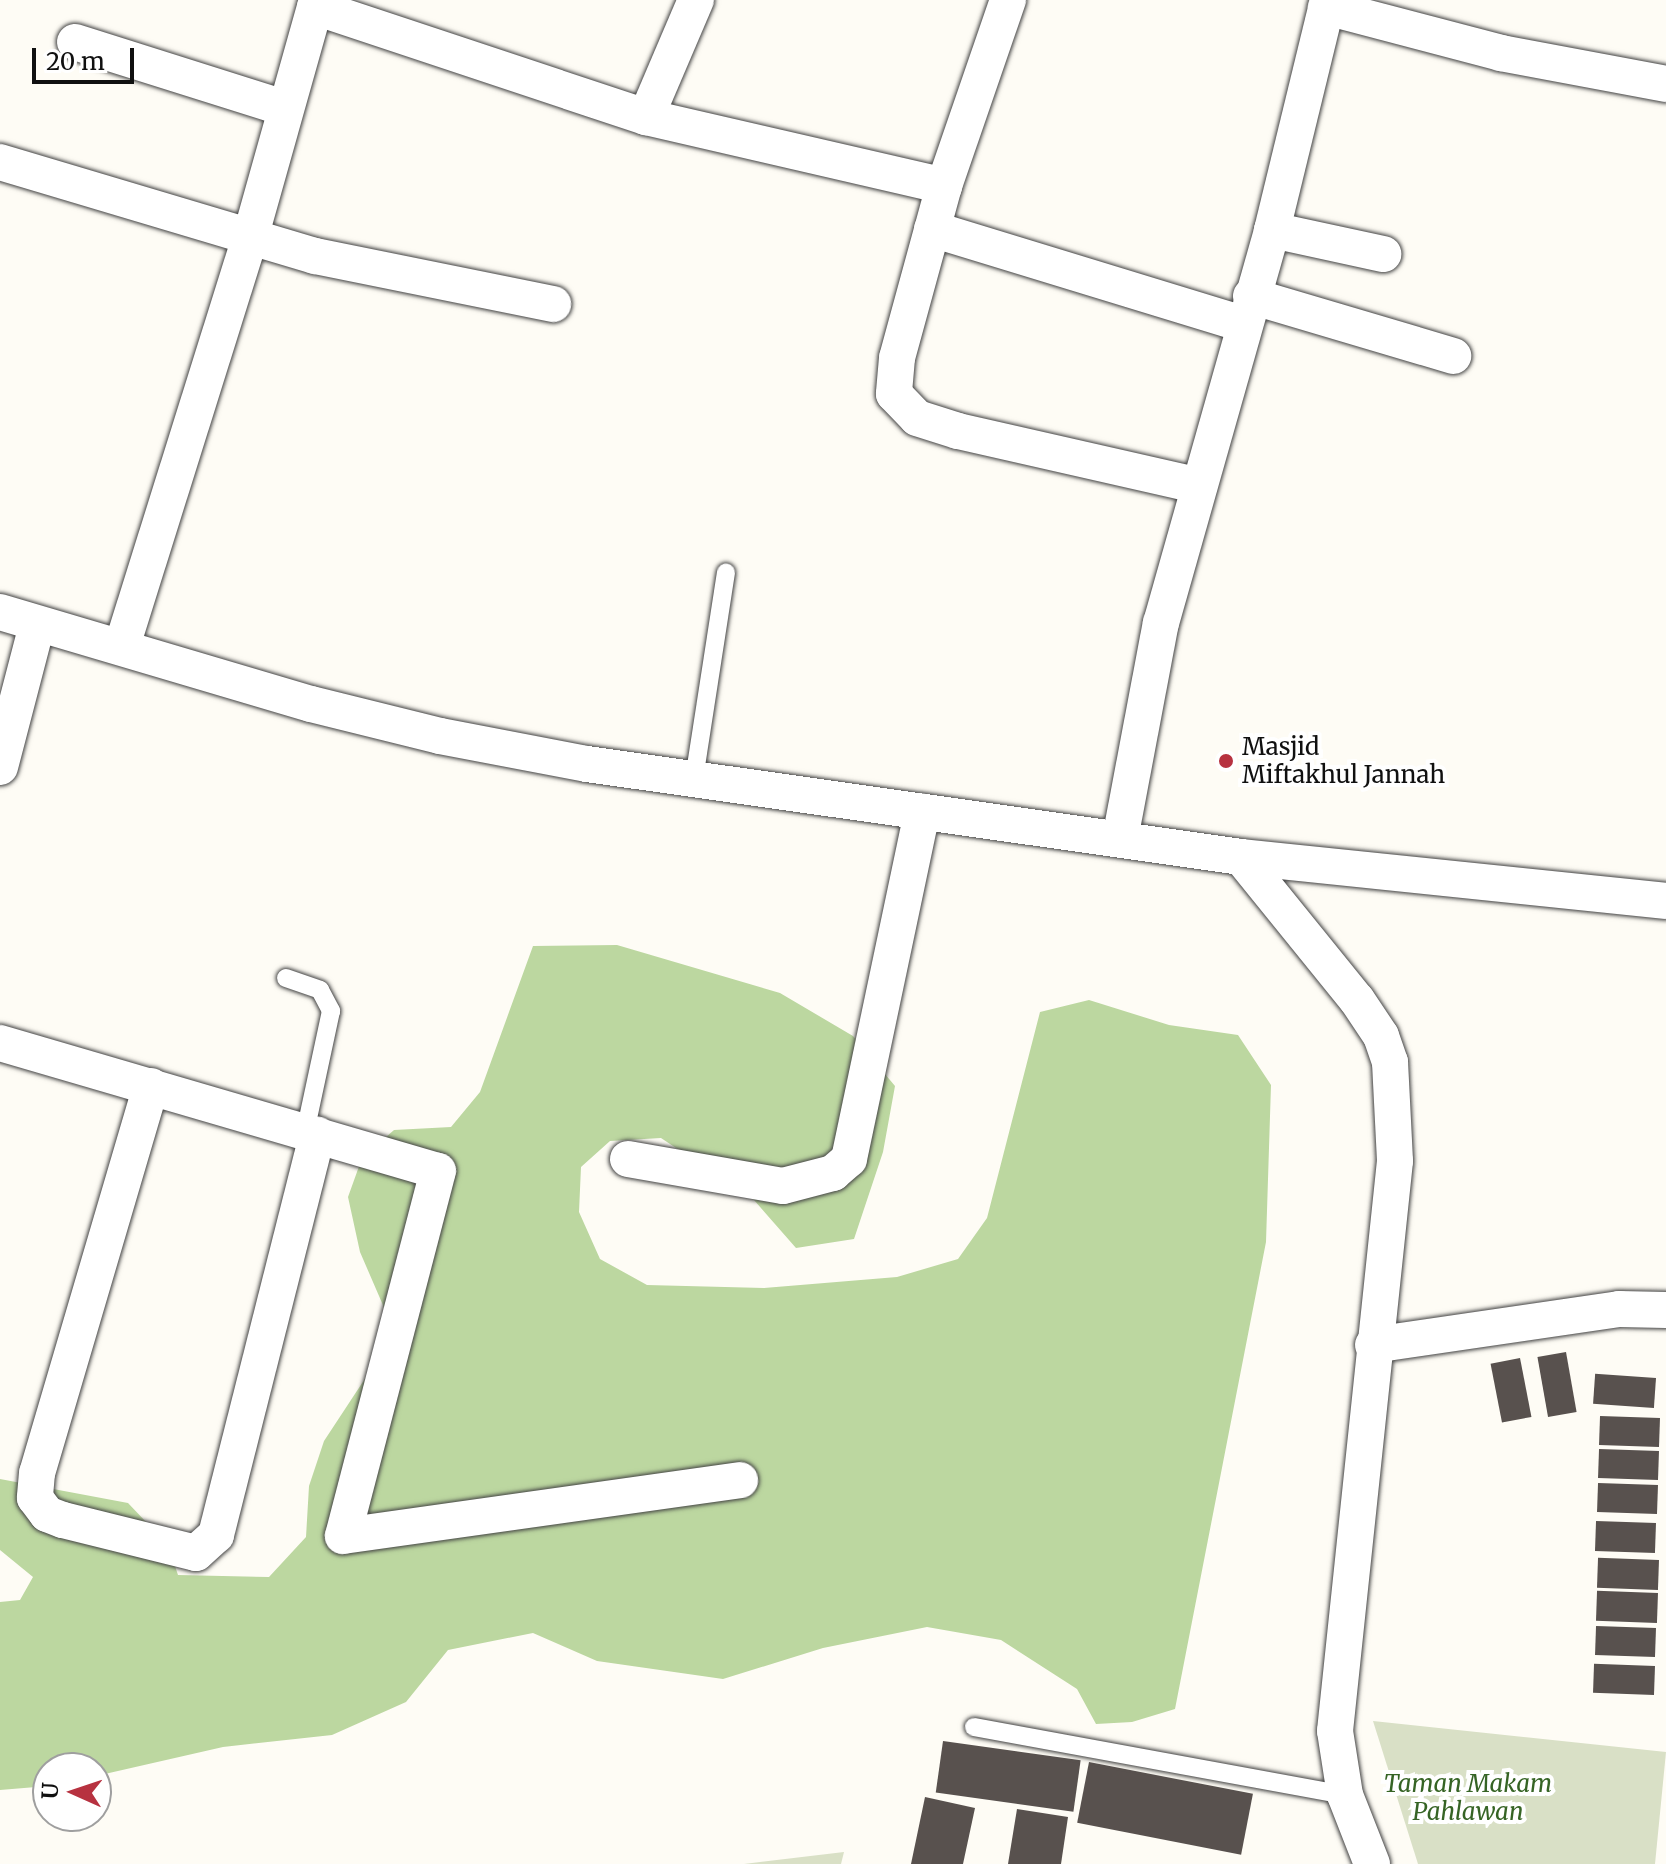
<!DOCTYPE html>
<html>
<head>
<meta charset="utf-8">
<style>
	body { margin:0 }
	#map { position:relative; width:1666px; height:1864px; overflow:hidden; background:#fefcf5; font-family:Merriweather,serif }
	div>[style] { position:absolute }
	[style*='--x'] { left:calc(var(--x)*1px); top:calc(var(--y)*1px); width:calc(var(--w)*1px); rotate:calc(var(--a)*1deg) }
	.forest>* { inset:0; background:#bcd7a0 }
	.cemetery>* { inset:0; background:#d9e0c6 }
	.building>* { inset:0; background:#58514e; transform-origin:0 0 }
	.roads { filter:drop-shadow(0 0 2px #434343) drop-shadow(0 0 2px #434343) }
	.lane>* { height:18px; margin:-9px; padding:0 9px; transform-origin:9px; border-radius:9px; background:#fff }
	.street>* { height:36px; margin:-18px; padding:0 18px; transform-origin:18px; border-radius:18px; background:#fff }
	.dots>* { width:22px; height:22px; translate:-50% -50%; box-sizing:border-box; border:4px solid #fff; border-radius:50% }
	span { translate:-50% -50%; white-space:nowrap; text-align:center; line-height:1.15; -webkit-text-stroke:8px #fff; paint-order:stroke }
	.poi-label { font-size:24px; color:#101010 }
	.left { translate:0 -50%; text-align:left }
	.park-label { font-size:24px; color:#366425; font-style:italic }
	.north { position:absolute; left:32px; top:1752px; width:80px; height:80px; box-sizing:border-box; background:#fff; border:2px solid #9f9f9f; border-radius:50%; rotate:273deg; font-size:22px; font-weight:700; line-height:32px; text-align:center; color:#101010 }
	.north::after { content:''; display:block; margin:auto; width:28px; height:36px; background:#b73240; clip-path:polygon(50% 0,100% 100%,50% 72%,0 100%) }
	.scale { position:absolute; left:32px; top:48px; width:102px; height:36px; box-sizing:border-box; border:4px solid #101010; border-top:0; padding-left:10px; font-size:24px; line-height:28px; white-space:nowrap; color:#101010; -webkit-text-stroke:6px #fff; paint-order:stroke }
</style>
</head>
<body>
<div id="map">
	<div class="forest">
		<div style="clip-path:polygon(617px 945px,780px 993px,853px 1036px,895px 1086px,883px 1152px,854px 1239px,796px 1248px,754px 1200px,661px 1138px,610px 1141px,581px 1167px,579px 1212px,600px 1259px,647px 1285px,764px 1288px,897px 1277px,958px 1259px,987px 1218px,1040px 1012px,1089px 1000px,1169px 1025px,1238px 1035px,1271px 1085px,1266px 1242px,1175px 1709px,1132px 1722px,1096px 1724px,1077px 1689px,1001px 1640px,927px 1627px,823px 1648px,723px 1679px,597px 1661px,533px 1633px,448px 1650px,406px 1702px,332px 1735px,223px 1747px,96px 1776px,96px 1768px,48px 1768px,48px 1786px,0 1790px,0 1602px,20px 1600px,33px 1577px,0 1550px,0 1479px,128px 1503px,168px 1545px,178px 1575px,269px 1577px,306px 1537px,309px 1486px,324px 1441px,395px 1333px,360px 1252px,348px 1197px,362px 1158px,394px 1130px,451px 1127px,480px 1092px,533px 946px)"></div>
	</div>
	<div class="cemetery">
		<div style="clip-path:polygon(1373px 1721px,1666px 1752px,1655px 1864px,1418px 1864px)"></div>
		<div style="clip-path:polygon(844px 1852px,841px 1864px,744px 1864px)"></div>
	</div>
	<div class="building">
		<div style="left:1566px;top:1352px;width:61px;height:29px;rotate:80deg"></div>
		<div style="left:1520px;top:1358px;width:60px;height:30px;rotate:79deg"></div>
		<div style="left:1656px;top:1378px;width:30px;height:61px;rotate:94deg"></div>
		<div style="left:1660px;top:1418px;width:29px;height:60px;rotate:92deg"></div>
		<div style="left:1659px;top:1451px;width:29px;height:60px;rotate:92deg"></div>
		<div style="left:1658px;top:1485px;width:29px;height:60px;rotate:92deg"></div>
		<div style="left:1656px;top:1523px;width:30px;height:60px;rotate:92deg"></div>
		<div style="left:1659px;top:1560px;width:30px;height:61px;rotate:92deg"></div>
		<div style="left:1658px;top:1593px;width:30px;height:61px;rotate:92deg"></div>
		<div style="left:1656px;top:1628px;width:29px;height:60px;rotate:92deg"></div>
		<div style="left:1655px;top:1666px;width:29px;height:61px;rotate:92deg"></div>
		<div style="left:943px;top:1741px;width:139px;height:52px;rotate:8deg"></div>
		<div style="left:1089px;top:1762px;width:167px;height:62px;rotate:11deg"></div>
		<div style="clip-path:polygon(925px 1797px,975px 1808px,963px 1864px,911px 1864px)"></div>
		<div style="clip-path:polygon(1017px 1809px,1068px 1817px,1061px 1864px,1008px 1864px)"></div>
	</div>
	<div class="roads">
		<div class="lane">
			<div style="--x:694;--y:779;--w:209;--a:-81.2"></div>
			<div style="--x:286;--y:978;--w:36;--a:19"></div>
			<div style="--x:320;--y:990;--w:24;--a:62"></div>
			<div style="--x:331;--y:1011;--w:124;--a:102.1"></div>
			<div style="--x:974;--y:1727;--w:377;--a:10.4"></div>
		</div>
		<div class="street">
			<div style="--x:1008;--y:0;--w:197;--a:109"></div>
			<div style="--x:944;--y:186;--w:178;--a:105.3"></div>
			<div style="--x:897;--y:358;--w:36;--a:95"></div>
			<div style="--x:894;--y:394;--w:33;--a:46"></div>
			<div style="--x:917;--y:418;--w:43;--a:17.6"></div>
			<div style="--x:958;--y:431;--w:244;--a:12.8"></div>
			<div style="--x:315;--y:7;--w:349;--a:18.4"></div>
			<div style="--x:646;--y:117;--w:306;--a:13"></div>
			<div style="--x:1326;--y:7;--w:181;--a:14.7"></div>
			<div style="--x:1501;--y:53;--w:168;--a:10.6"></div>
			<div style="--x:75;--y:42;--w:219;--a:17.5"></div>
			<div style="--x:646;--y:117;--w:127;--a:-66.9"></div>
			<div style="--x:0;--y:162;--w:329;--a:16.6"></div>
			<div style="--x:315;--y:256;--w:243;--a:11.4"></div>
			<div style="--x:932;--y:229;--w:325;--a:17"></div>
			<div style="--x:1272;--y:230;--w:114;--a:12.2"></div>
			<div style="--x:1251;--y:296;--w:211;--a:16.5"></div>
			<div style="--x:0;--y:612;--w:324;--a:16.5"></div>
			<div style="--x:311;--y:704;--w:133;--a:13.9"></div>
			<div style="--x:440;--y:736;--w:150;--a:10.8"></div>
			<div style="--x:587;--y:764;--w:661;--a:8.09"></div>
			<div style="--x:1241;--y:857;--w:184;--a:51"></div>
			<div style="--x:1357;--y:1000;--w:43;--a:56.3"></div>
			<div style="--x:1381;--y:1036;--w:28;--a:71"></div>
			<div style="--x:1390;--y:1062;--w:99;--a:87.1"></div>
			<div style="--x:1395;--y:1161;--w:573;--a:96.01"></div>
			<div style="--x:1335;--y:1731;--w:65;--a:81.1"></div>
			<div style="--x:1345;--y:1795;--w:74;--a:68.6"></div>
			<div style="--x:122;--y:646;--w:428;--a:-72.6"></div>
			<div style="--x:250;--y:238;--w:247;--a:-74.3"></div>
			<div style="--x:0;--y:767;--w:147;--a:-75.4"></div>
			<div style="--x:1120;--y:839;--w:220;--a:-79.3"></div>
			<div style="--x:1161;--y:623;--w:408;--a:-74.2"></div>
			<div style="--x:1272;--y:230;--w:237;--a:-76.3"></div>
			<div style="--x:1241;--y:857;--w:427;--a:5.9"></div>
			<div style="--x:0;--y:1043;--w:456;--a:16.3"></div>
			<div style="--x:438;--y:1171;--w:377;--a:104.6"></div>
			<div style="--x:343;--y:1536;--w:401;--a:-8"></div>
			<div style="--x:151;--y:1086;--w:403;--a:106.4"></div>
			<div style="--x:37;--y:1473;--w:25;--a:95"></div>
			<div style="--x:35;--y:1498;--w:20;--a:53"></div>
			<div style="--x:47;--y:1514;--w:17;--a:21"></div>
			<div style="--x:63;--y:1520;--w:137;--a:13.9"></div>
			<div style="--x:196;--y:1553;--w:27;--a:-42"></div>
			<div style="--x:216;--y:1535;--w:413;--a:-75.8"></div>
			<div style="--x:628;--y:1159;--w:157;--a:9.9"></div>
			<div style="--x:783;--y:1186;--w:52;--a:-14.6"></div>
			<div style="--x:833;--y:1173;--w:21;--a:-41"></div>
			<div style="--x:849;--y:1159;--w:355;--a:-78.1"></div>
			<div style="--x:1373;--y:1345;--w:249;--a:-8.3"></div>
			<div style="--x:1619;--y:1309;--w:47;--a:1.2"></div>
		</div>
	</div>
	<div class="dots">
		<div style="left:1226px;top:761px;background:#b73240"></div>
	</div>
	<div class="poi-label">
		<span class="left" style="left:1242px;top:761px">Masjid<br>Miftakhul Jannah</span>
	</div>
	<div class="park-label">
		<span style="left:1468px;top:1798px">Taman Makam<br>Pahlawan</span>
	</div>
	<div class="north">U</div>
	<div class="scale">20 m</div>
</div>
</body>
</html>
